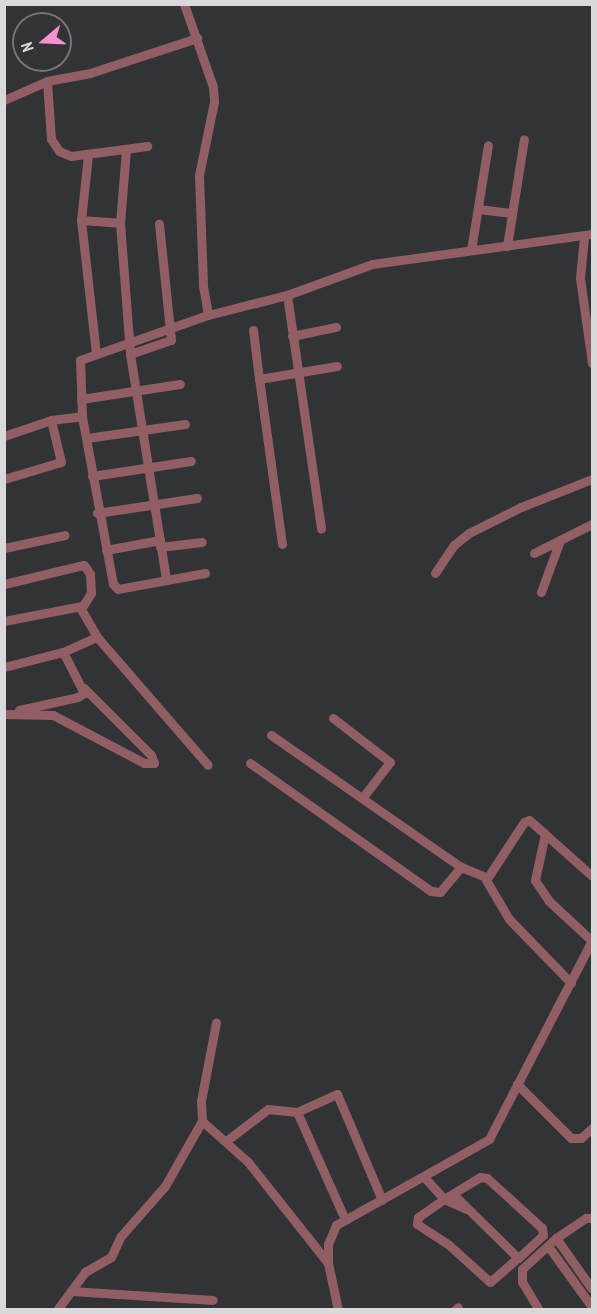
<!DOCTYPE html>
<html>
<head>
<meta charset="utf-8">
<style>
	body { margin:0 }
	#map { position:relative; width:597px; height:1314px; overflow:hidden; background:#323336; font-family:"PT Sans Narrow",sans-serif }
	div>[style] { position:absolute }
	[style*='--x'] { left:calc(var(--x)*1px); top:calc(var(--y)*1px); width:calc(var(--w)*1px); rotate:calc(var(--a)*1deg) }
	.minor>* { height:9px; margin:-4.5px; padding:0 4.5px; transform-origin:4.5px; border-radius:4.5px; background:#915e63 }
	span { translate:-50% -50%; white-space:nowrap; text-align:center; line-height:1.15; -webkit-text-stroke:6px #323336; paint-order:stroke }
	.frame { position:absolute; inset:0; border:6px solid #d9d9db; pointer-events:none }
	.north { position:absolute; left:12px; top:12px; width:60px; height:60px; box-sizing:border-box; background:#323336; border:2px solid #757578; border-radius:50%; rotate:251deg; font-size:16px; font-weight:700; line-height:24px; text-align:center; color:#d9d9db }
	.north::after { content:''; display:block; margin:auto; width:21px; height:27px; background:#f491d3; clip-path:polygon(50% 0,100% 100%,50% 72%,0 100%) }
</style>
</head>
<body>
<div id="map">
	<div class="minor">
		<div style="--x:184;--y:4;--w:88;--a:70.7"></div>
		<div style="--x:213;--y:87;--w:15;--a:86"></div>
		<div style="--x:214;--y:102;--w:75;--a:101.6"></div>
		<div style="--x:199;--y:175;--w:111;--a:87.9"></div>
		<div style="--x:203;--y:286;--w:29;--a:80"></div>
		<div style="--x:47;--y:81;--w:58;--a:86.1"></div>
		<div style="--x:51;--y:139;--w:14;--a:56"></div>
		<div style="--x:59;--y:151;--w:13;--a:23"></div>
		<div style="--x:71;--y:156;--w:77;--a:-7.5"></div>
		<div style="--x:4;--y:100;--w:47;--a:-23.8"></div>
		<div style="--x:47;--y:81;--w:44;--a:-10.5"></div>
		<div style="--x:90;--y:73;--w:113;--a:-18.1"></div>
		<div style="--x:126;--y:149;--w:74;--a:94.6"></div>
		<div style="--x:120;--y:223;--w:131;--a:85.6"></div>
		<div style="--x:130;--y:354;--w:229;--a:80.9"></div>
		<div style="--x:88;--y:155;--w:65;--a:96.1"></div>
		<div style="--x:81;--y:220;--w:135;--a:83.6"></div>
		<div style="--x:478;--y:209;--w:32;--a:7"></div>
		<div style="--x:81;--y:220;--w:39;--a:4"></div>
		<div style="--x:584;--y:237;--w:41;--a:95.6"></div>
		<div style="--x:580;--y:278;--w:86;--a:82"></div>
		<div style="--x:507;--y:246;--w:108;--a:-81"></div>
		<div style="--x:471;--y:250;--w:106;--a:-80.8"></div>
		<div style="--x:287;--y:295;--w:236;--a:81.7"></div>
		<div style="--x:253;--y:330;--w:49;--a:83"></div>
		<div style="--x:292;--y:336;--w:45;--a:-11.6"></div>
		<div style="--x:130;--y:354;--w:43;--a:-18.9"></div>
		<div style="--x:171;--y:340;--w:117;--a:-95.9"></div>
		<div style="--x:81;--y:399;--w:100;--a:-8.6"></div>
		<div style="--x:4;--y:436;--w:50;--a:-18.8"></div>
		<div style="--x:51;--y:420;--w:31;--a:-7"></div>
		<div style="--x:87;--y:438;--w:99;--a:-8.1"></div>
		<div style="--x:92;--y:476;--w:100;--a:-8.6"></div>
		<div style="--x:4;--y:479;--w:59;--a:-16.6"></div>
		<div style="--x:61;--y:462;--w:43;--a:-103.4"></div>
		<div style="--x:97;--y:513;--w:101;--a:-8.5"></div>
		<div style="--x:282;--y:544;--w:167;--a:-97.9"></div>
		<div style="--x:259;--y:379;--w:79;--a:-9.5"></div>
		<div style="--x:160;--y:547;--w:42;--a:-6.8"></div>
		<div style="--x:4;--y:548;--w:62;--a:-12"></div>
		<div style="--x:106;--y:550;--w:55;--a:-10.5"></div>
		<div style="--x:534;--y:553;--w:65;--a:-26.6"></div>
		<div style="--x:205;--y:573;--w:88;--a:169.6"></div>
		<div style="--x:118;--y:589;--w:7;--a:-135"></div>
		<div style="--x:113;--y:584;--w:171;--a:-100.5"></div>
		<div style="--x:82;--y:416;--w:56;--a:-92"></div>
		<div style="--x:80;--y:360;--w:136;--a:-19.4"></div>
		<div style="--x:208;--y:315;--w:81;--a:-14.2"></div>
		<div style="--x:287;--y:295;--w:90;--a:-20"></div>
		<div style="--x:372;--y:264;--w:222;--a:-7.8"></div>
		<div style="--x:435;--y:573;--w:34;--a:-56"></div>
		<div style="--x:454;--y:545;--w:19;--a:-39"></div>
		<div style="--x:469;--y:533;--w:58;--a:-26.6"></div>
		<div style="--x:521;--y:507;--w:76;--a:-21.5"></div>
		<div style="--x:4;--y:584;--w:82;--a:-13.4"></div>
		<div style="--x:84;--y:565;--w:11;--a:56"></div>
		<div style="--x:90;--y:574;--w:19;--a:87"></div>
		<div style="--x:91;--y:593;--w:19;--a:122"></div>
		<div style="--x:81;--y:609;--w:32;--a:60"></div>
		<div style="--x:541;--y:592;--w:55;--a:-69.9"></div>
		<div style="--x:4;--y:621;--w:78;--a:-11"></div>
		<div style="--x:4;--y:667;--w:61;--a:-14.3"></div>
		<div style="--x:63;--y:652;--w:37;--a:-24"></div>
		<div style="--x:97;--y:637;--w:169;--a:49.1"></div>
		<div style="--x:19;--y:710;--w:60;--a:-12.4"></div>
		<div style="--x:78;--y:697;--w:7;--a:-34"></div>
		<div style="--x:84;--y:693;--w:46;--a:-117.1"></div>
		<div style="--x:4;--y:714;--w:49;--a:1.2"></div>
		<div style="--x:53;--y:715;--w:103;--a:27.8"></div>
		<div style="--x:144;--y:763;--w:10;--a:0"></div>
		<div style="--x:154;--y:763;--w:9;--a:-111"></div>
		<div style="--x:151;--y:755;--w:95;--a:-135"></div>
		<div style="--x:333;--y:718;--w:72;--a:37.7"></div>
		<div style="--x:390;--y:762;--w:44;--a:127.6"></div>
		<div style="--x:271;--y:735;--w:231;--a:34.8"></div>
		<div style="--x:461;--y:867;--w:27;--a:22"></div>
		<div style="--x:250;--y:763;--w:222;--a:35.3"></div>
		<div style="--x:431;--y:891;--w:9;--a:6"></div>
		<div style="--x:440;--y:892;--w:33;--a:-50"></div>
		<div style="--x:545;--y:834;--w:21;--a:-139"></div>
		<div style="--x:529;--y:820;--w:5;--a:158"></div>
		<div style="--x:524;--y:822;--w:69;--a:123.2"></div>
		<div style="--x:486;--y:880;--w:45;--a:59.5"></div>
		<div style="--x:509;--y:919;--w:89;--a:45.9"></div>
		<div style="--x:592;--y:941;--w:59;--a:-137.1"></div>
		<div style="--x:549;--y:901;--w:25;--a:-124"></div>
		<div style="--x:535;--y:880;--w:47;--a:-77.7"></div>
		<div style="--x:545;--y:834;--w:63;--a:41.8"></div>
		<div style="--x:517;--y:1084;--w:76;--a:45"></div>
		<div style="--x:571;--y:1138;--w:10;--a:0"></div>
		<div style="--x:581;--y:1138;--w:15;--a:-42"></div>
		<div style="--x:297;--y:1112;--w:115;--a:65.9"></div>
		<div style="--x:202;--y:1121;--w:20;--a:-93"></div>
		<div style="--x:201;--y:1101;--w:80;--a:-79.2"></div>
		<div style="--x:226;--y:1141;--w:53;--a:-37.3"></div>
		<div style="--x:268;--y:1109;--w:29;--a:6"></div>
		<div style="--x:297;--y:1112;--w:44;--a:-24.2"></div>
		<div style="--x:337;--y:1094;--w:115;--a:67"></div>
		<div style="--x:425;--y:1178;--w:28;--a:48"></div>
		<div style="--x:444;--y:1199;--w:42;--a:-31.4"></div>
		<div style="--x:480;--y:1177;--w:7;--a:8"></div>
		<div style="--x:487;--y:1178;--w:74;--a:42.3"></div>
		<div style="--x:542;--y:1228;--w:7;--a:82"></div>
		<div style="--x:543;--y:1235;--w:34;--a:137"></div>
		<div style="--x:518;--y:1258;--w:91;--a:-135.4"></div>
		<div style="--x:466;--y:1209;--w:24;--a:-156"></div>
		<div style="--x:444;--y:1199;--w:32;--a:145"></div>
		<div style="--x:418;--y:1217;--w:7;--a:98"></div>
		<div style="--x:417;--y:1224;--w:38;--a:33"></div>
		<div style="--x:449;--y:1245;--w:55;--a:42.1"></div>
		<div style="--x:490;--y:1282;--w:37;--a:-41"></div>
		<div style="--x:556;--y:1238;--w:62;--a:54.8"></div>
		<div style="--x:548;--y:1246;--w:75;--a:54.2"></div>
		<div style="--x:71;--y:1291;--w:142;--a:3.6"></div>
		<div style="--x:57;--y:1310;--w:47;--a:-53.6"></div>
		<div style="--x:85;--y:1272;--w:30;--a:-30"></div>
		<div style="--x:111;--y:1257;--w:23;--a:-65"></div>
		<div style="--x:121;--y:1236;--w:67;--a:-48.7"></div>
		<div style="--x:165;--y:1186;--w:75;--a:-60.4"></div>
		<div style="--x:202;--y:1121;--w:62;--a:41.7"></div>
		<div style="--x:248;--y:1162;--w:129;--a:51.6"></div>
		<div style="--x:338;--y:1310;--w:48;--a:-102"></div>
		<div style="--x:328;--y:1263;--w:19;--a:-90"></div>
		<div style="--x:328;--y:1244;--w:21;--a:-67"></div>
		<div style="--x:336;--y:1225;--w:176;--a:-29.3"></div>
		<div style="--x:489;--y:1139;--w:224;--a:-62.6"></div>
		<div style="--x:455;--y:1310;--w:4;--a:-45"></div>
		<div style="--x:539;--y:1310;--w:33;--a:-121"></div>
		<div style="--x:522;--y:1282;--w:13;--a:-90"></div>
		<div style="--x:522;--y:1269;--w:46;--a:-42.4"></div>
		<div style="--x:556;--y:1238;--w:36;--a:-34"></div>
		<div style="--x:586;--y:1218;--w:6;--a:0"></div>
	</div>
	<div class="frame"></div>
	<div class="north">N</div>
</div>
</body>
</html>
